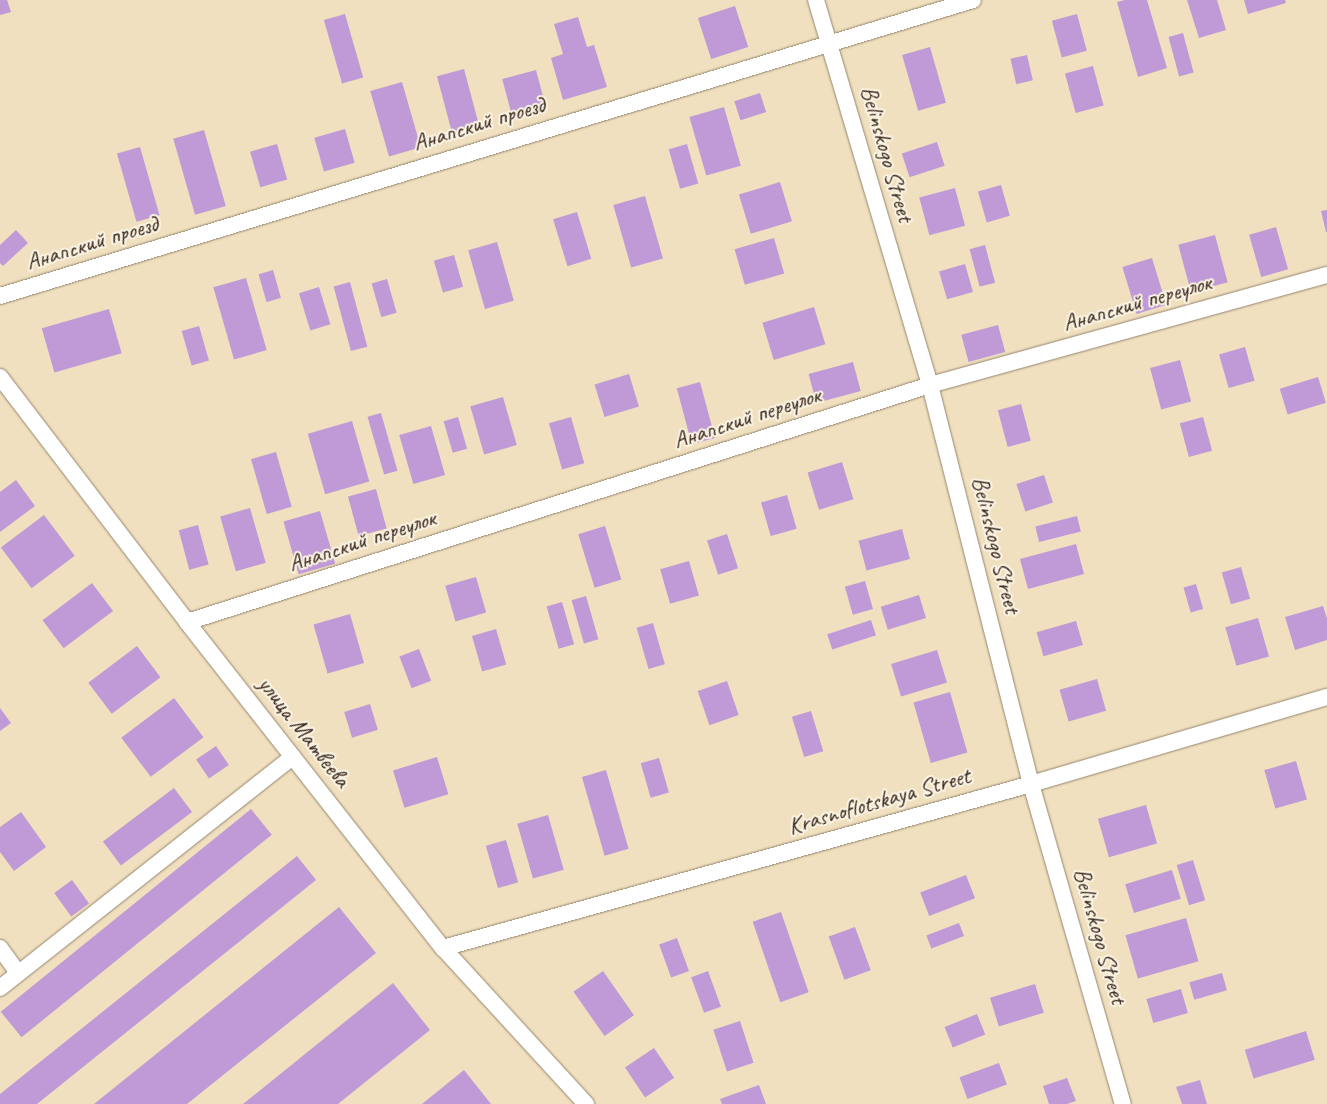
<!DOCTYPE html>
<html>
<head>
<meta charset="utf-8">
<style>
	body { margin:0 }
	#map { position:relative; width:1327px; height:1104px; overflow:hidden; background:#f0e0bf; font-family:Caveat,sans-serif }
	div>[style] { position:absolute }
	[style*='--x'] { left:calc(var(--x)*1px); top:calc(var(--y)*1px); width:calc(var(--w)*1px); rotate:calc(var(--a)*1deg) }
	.building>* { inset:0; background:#bf9ad6; transform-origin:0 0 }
	.roads { filter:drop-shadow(0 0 1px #96856e) drop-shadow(0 0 1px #96856e) }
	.lane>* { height:16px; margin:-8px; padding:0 8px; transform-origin:8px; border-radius:8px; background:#fff }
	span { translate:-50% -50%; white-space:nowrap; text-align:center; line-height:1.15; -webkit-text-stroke:4px #fcf5e5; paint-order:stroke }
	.street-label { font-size:24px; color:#3b2a1e }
</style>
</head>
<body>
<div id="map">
	<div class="building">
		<div style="clip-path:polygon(0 0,7px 0,11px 12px,0 15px)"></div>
		<div style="clip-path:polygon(1125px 0,1147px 0,1167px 68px,1138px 77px,1117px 2px)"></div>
		<div style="clip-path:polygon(1187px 0,1217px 0,1226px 30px,1199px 38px)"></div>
		<div style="clip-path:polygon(1244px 0,1285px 0,1286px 3px,1248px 14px)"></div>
		<div style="left:735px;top:6px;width:43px;height:39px;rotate:72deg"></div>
		<div style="left:345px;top:14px;width:66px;height:22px;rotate:74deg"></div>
		<div style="left:1077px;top:14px;width:38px;height:26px;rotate:75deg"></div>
		<div style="clip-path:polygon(578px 17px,587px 47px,594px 45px,607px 87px,563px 100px,551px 58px,563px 54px,554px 24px)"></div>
		<div style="left:1183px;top:33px;width:41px;height:15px;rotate:75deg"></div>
		<div style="left:930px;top:47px;width:58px;height:29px;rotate:74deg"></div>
		<div style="left:1027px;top:55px;width:26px;height:17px;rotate:77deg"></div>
		<div style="left:1093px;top:66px;width:41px;height:29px;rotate:75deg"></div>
		<div style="left:464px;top:69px;width:60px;height:28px;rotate:75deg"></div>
		<div style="left:536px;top:70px;width:38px;height:35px;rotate:75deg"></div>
		<div style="left:402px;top:82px;width:68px;height:33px;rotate:74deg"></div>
		<div style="left:760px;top:93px;width:20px;height:27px;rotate:72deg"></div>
		<div style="left:724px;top:107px;width:61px;height:36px;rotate:74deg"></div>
		<div style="left:345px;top:129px;width:35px;height:32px;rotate:74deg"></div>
		<div style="left:204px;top:130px;width:79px;height:32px;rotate:74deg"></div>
		<div style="left:937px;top:142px;width:25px;height:37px;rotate:72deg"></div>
		<div style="left:277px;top:144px;width:37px;height:28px;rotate:74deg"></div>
		<div style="left:687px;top:144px;width:41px;height:19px;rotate:74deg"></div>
		<div style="left:140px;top:147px;width:71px;height:24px;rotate:74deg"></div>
		<div style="left:780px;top:182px;width:41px;height:43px;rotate:73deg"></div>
		<div style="left:1001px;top:185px;width:32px;height:24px;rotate:74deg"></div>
		<div style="left:955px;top:188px;width:39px;height:37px;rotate:75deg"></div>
		<div style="left:645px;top:196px;width:65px;height:33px;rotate:74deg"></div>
		<div style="clip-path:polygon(1327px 210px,1327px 232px,1326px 232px,1321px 211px)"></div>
		<div style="left:577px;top:212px;width:49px;height:25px;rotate:73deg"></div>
		<div style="left:1276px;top:227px;width:44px;height:28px;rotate:74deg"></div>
		<div style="clip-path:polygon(16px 230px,28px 243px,3px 266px,0 263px,0 245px)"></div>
		<div style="left:1215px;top:235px;width:49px;height:38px;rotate:75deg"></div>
		<div style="left:774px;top:238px;width:37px;height:41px;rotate:74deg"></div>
		<div style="left:497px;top:242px;width:61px;height:30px;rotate:74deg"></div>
		<div style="left:985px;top:245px;width:39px;height:16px;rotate:75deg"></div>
		<div style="left:454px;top:255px;width:33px;height:21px;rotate:74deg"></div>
		<div style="left:1152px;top:258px;width:49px;height:31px;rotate:73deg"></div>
		<div style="left:965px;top:264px;width:29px;height:27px;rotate:74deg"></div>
		<div style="left:273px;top:270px;width:29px;height:15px;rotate:74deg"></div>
		<div style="left:246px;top:278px;width:75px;height:34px;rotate:74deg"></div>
		<div style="left:387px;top:279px;width:35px;height:16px;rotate:74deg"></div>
		<div style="left:350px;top:282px;width:67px;height:17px;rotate:75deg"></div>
		<div style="left:319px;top:287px;width:39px;height:21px;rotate:73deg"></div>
		<div style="left:814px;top:307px;width:39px;height:54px;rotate:73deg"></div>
		<div style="left:109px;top:309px;width:46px;height:70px;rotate:74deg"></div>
		<div style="left:998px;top:325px;width:28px;height:38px;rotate:75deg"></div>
		<div style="left:199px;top:326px;width:36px;height:18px;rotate:74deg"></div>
		<div style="left:1245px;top:347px;width:35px;height:27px;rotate:74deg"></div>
		<div style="left:1180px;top:360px;width:43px;height:31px;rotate:75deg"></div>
		<div style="left:853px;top:362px;width:30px;height:46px;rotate:75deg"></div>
		<div style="left:629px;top:374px;width:34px;height:36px;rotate:73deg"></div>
		<div style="left:1318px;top:377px;width:27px;height:40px;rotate:73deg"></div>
		<div style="left:700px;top:382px;width:58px;height:24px;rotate:75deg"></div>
		<div style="left:503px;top:397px;width:50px;height:34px;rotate:74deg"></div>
		<div style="left:1021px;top:404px;width:38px;height:24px;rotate:75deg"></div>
		<div style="left:381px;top:413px;width:60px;height:14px;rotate:74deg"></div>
		<div style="left:458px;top:417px;width:33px;height:15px;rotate:74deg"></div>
		<div style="left:571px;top:417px;width:48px;height:23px;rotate:74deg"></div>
		<div style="left:1203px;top:417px;width:35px;height:24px;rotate:75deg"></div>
		<div style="left:352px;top:421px;width:63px;height:46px;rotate:74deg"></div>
		<div style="left:431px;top:426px;width:51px;height:33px;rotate:74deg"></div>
		<div style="left:276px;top:452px;width:57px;height:26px;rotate:74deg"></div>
		<div style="left:842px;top:462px;width:39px;height:36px;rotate:73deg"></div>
		<div style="left:1044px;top:475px;width:29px;height:29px;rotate:72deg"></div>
		<div style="clip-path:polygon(16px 480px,35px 506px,0 532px,0 492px)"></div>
		<div style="left:376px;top:489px;width:41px;height:29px;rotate:75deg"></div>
		<div style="left:787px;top:495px;width:35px;height:27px;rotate:74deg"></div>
		<div style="left:250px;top:508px;width:57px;height:31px;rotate:74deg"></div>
		<div style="left:320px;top:511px;width:55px;height:38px;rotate:74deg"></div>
		<div style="left:44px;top:515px;width:51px;height:54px;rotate:53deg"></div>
		<div style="left:1077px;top:516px;width:16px;height:43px;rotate:76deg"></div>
		<div style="left:198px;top:525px;width:41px;height:20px;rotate:75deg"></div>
		<div style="left:605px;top:526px;width:56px;height:28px;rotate:73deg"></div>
		<div style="left:902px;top:529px;width:31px;height:45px;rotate:75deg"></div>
		<div style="left:727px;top:534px;width:36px;height:21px;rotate:72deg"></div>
		<div style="left:1076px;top:544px;width:31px;height:58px;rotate:75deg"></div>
		<div style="left:689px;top:561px;width:36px;height:30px;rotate:74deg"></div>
		<div style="left:1241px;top:567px;width:33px;height:20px;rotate:74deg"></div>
		<div style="left:476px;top:577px;width:37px;height:32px;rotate:74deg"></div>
		<div style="left:865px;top:581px;width:29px;height:21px;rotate:74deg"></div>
		<div style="left:92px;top:583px;width:35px;height:62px;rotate:53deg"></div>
		<div style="left:1196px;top:584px;width:26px;height:13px;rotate:74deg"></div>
		<div style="left:919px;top:595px;width:24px;height:40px;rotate:73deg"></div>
		<div style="left:586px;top:596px;width:45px;height:15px;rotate:74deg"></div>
		<div style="left:562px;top:602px;width:44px;height:16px;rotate:74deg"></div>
		<div style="clip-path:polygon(1323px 606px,1327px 618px,1327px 640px,1295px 650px,1285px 617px)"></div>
		<div style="left:350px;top:614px;width:51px;height:38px;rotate:74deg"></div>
		<div style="left:1258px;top:618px;width:40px;height:34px;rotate:74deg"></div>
		<div style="left:871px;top:620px;width:16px;height:46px;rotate:72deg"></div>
		<div style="left:1076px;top:621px;width:25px;height:41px;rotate:74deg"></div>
		<div style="left:653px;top:623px;width:43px;height:17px;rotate:74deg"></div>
		<div style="left:496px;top:629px;width:37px;height:25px;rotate:74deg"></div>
		<div style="left:137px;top:646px;width:39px;height:61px;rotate:53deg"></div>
		<div style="left:419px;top:649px;width:34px;height:21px;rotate:69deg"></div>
		<div style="left:937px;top:650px;width:34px;height:48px;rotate:73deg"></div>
		<div style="left:1097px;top:679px;width:33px;height:39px;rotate:74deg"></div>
		<div style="left:727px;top:681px;width:36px;height:31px;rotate:71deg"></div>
		<div style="left:950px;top:692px;width:63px;height:38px;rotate:74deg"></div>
		<div style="left:174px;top:698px;width:49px;height:66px;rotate:53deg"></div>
		<div style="left:370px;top:704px;width:27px;height:27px;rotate:73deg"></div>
		<div style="clip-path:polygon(0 708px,11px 723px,0 731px)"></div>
		<div style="left:811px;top:711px;width:42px;height:20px;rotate:73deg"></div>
		<div style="left:216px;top:746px;width:23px;height:24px;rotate:56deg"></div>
		<div style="left:437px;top:757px;width:39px;height:46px;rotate:73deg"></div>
		<div style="left:659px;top:758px;width:36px;height:19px;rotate:74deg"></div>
		<div style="left:1296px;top:761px;width:40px;height:33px;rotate:74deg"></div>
		<div style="left:606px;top:770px;width:82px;height:25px;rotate:74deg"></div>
		<div style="left:174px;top:788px;width:30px;height:89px;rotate:53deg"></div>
		<div style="left:1146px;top:805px;width:40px;height:50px;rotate:74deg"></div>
		<div style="left:251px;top:809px;width:33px;height:322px;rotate:51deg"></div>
		<div style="clip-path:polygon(21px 812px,46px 847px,14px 871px,0 852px,0 827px)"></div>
		<div style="left:548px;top:815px;width:57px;height:32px;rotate:74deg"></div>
		<div style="left:506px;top:840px;width:44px;height:21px;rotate:74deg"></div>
		<div style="clip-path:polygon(297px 856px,316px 880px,37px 1104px,0 1104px,0 1094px)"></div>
		<div style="left:1193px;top:860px;width:42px;height:17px;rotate:73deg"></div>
		<div style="left:1172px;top:870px;width:30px;height:49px;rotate:73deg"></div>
		<div style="left:966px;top:875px;width:25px;height:49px;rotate:69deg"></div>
		<div style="left:72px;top:880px;width:29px;height:22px;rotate:54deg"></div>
		<div style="clip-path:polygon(339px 907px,376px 953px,187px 1104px,94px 1104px)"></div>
		<div style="left:781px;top:912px;width:85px;height:30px;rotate:71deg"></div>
		<div style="left:1186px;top:918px;width:45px;height:63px;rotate:74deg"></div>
		<div style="left:959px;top:923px;width:14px;height:35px;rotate:69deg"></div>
		<div style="left:855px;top:927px;width:46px;height:28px;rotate:70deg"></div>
		<div style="left:677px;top:938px;width:35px;height:19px;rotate:70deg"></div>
		<div style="left:603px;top:971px;width:54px;height:36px;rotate:55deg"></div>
		<div style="left:708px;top:971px;width:38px;height:18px;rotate:70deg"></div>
		<div style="left:1222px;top:973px;width:18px;height:34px;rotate:74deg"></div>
		<div style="clip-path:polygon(393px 983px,430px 1030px,338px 1104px,243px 1104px)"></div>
		<div style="left:1035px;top:984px;width:30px;height:47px;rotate:73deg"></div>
		<div style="left:1181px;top:989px;width:25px;height:36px;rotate:74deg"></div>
		<div style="left:977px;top:1014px;width:22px;height:35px;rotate:68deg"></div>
		<div style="left:740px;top:1021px;width:44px;height:28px;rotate:72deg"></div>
		<div style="left:1306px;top:1031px;width:30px;height:64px;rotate:73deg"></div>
		<div style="left:654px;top:1048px;width:36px;height:35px;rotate:56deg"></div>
		<div style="left:999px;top:1063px;width:23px;height:42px;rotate:70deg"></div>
		<div style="clip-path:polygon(464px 1070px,491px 1104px,422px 1104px)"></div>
		<div style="clip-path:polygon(1067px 1078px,1076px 1101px,1067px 1104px,1049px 1104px,1043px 1086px)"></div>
		<div style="clip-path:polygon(1200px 1080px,1207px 1104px,1182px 1104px,1176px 1087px)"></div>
		<div style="clip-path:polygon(759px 1085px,766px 1104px,722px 1104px,720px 1099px)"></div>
	</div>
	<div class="roads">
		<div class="lane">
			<div style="--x:816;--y:0;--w:402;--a:73.5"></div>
			<div style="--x:930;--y:385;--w:412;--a:75.8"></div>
			<div style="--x:1031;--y:784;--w:333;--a:74"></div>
			<div style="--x:0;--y:296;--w:1017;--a:-16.92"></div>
			<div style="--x:0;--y:377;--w:308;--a:52.6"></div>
			<div style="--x:187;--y:622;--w:415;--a:51.9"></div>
			<div style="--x:443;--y:948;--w:212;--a:47.5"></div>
			<div style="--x:187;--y:622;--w:780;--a:-17.69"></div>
			<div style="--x:930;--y:385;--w:412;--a:-15.5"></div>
			<div style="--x:0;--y:948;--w:31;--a:54"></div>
			<div style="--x:443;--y:948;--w:610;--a:-15.58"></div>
			<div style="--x:1031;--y:784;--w:309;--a:-16.4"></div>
			<div style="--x:0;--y:988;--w:373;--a:-38.3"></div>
		</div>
	</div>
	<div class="street-label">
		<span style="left:479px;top:124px;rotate:-17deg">Анапский проезд</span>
		<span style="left:887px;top:154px;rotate:74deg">Belinskogo Street</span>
		<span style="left:92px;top:243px;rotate:-17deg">Анапский проезд</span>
		<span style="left:1137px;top:303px;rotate:-16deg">Анапский переулок</span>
		<span style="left:747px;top:418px;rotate:-18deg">Анапский переулок</span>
		<span style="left:362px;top:541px;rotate:-18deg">Анапский переулок</span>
		<span style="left:996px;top:545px;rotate:76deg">Belinskogo Street</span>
		<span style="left:304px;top:732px;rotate:52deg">улица Матвеева</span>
		<span style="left:879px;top:801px;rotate:-16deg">Krasnoflotskaya Street</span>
		<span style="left:1100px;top:936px;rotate:74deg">Belinskogo Street</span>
	</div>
</div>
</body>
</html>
